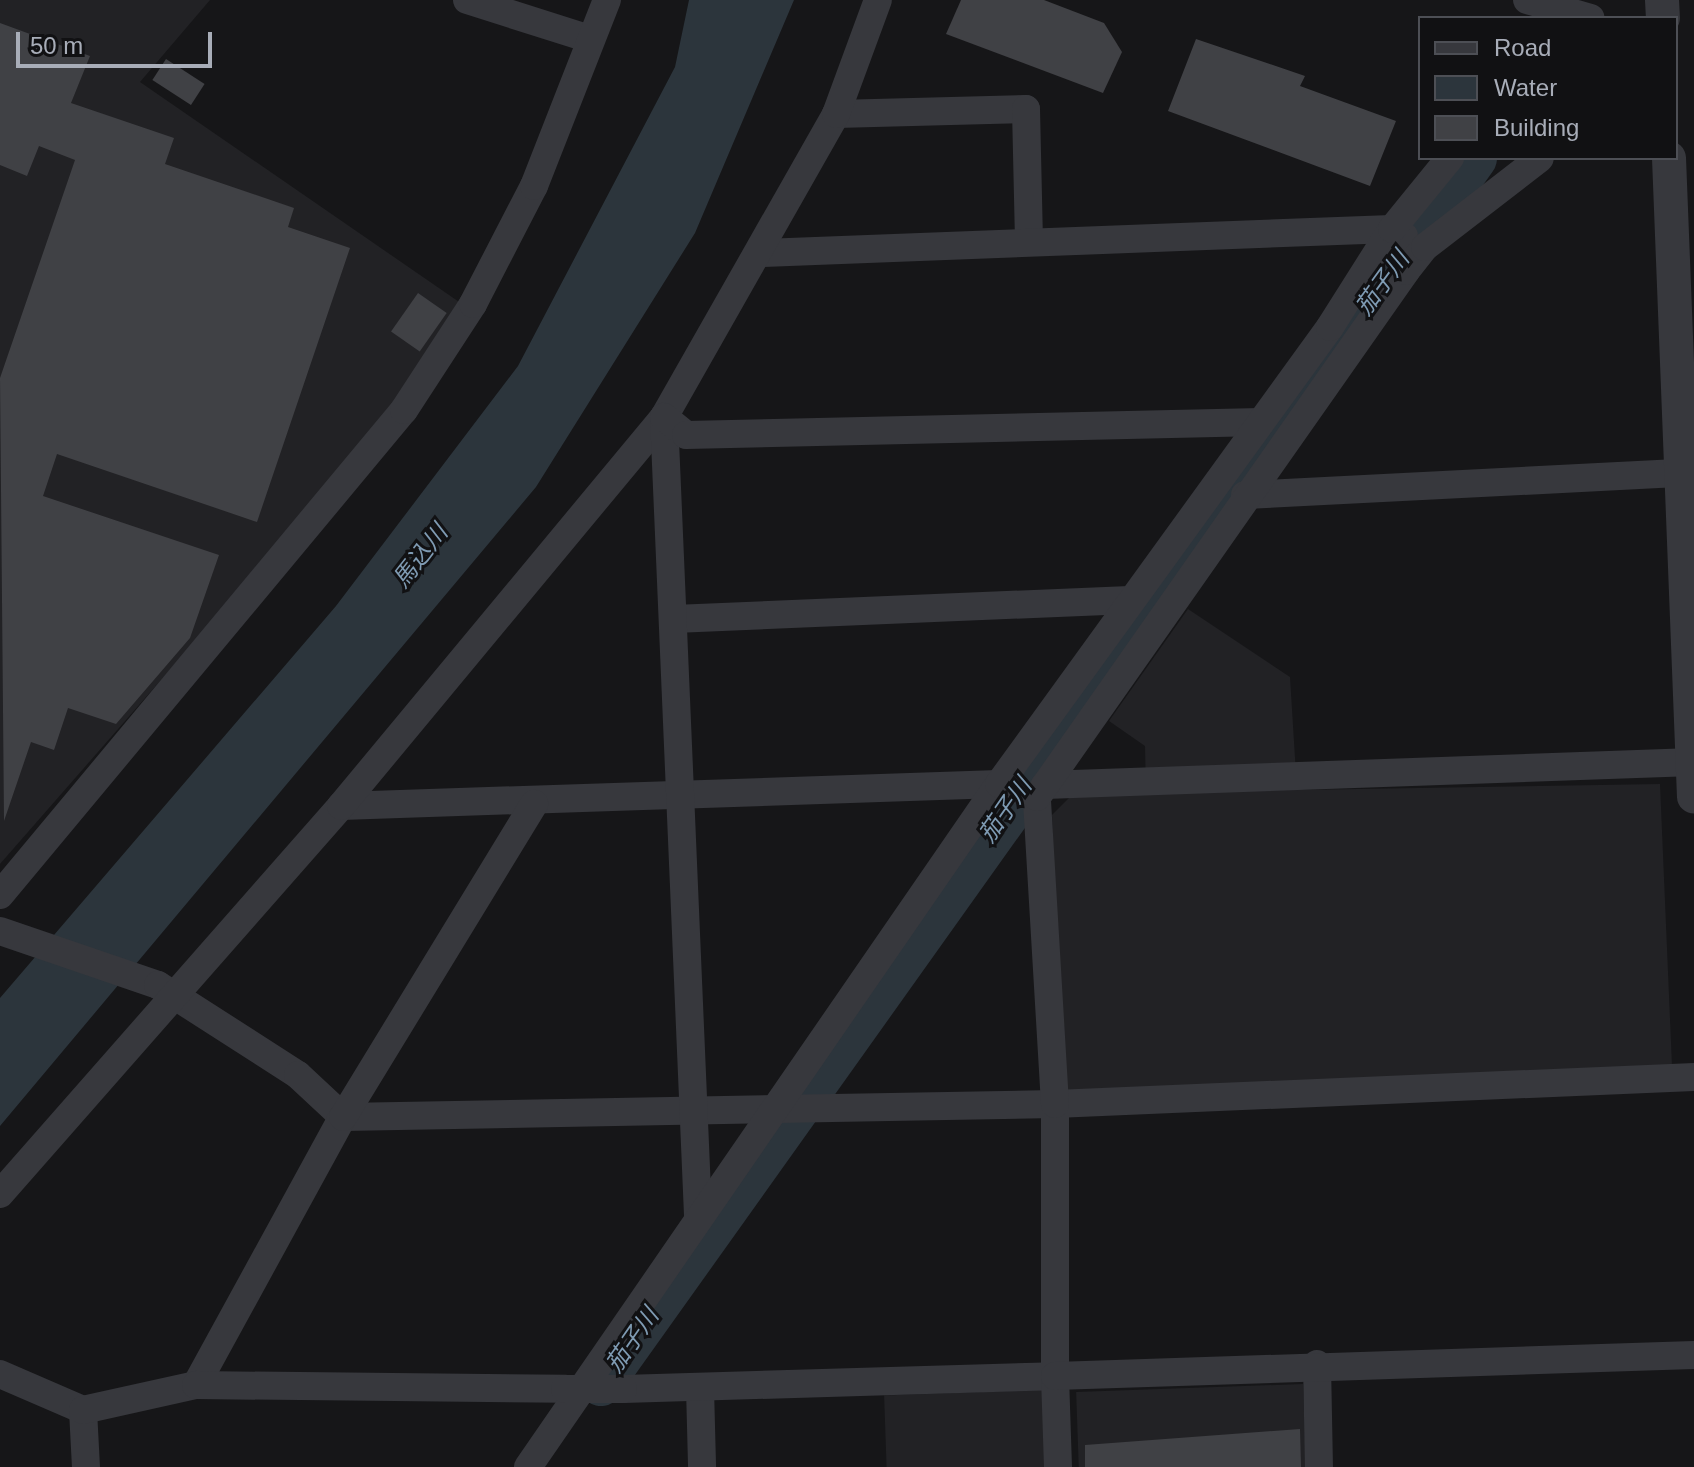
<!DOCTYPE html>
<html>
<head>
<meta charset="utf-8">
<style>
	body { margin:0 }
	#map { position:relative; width:1694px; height:1467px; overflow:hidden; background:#161618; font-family:Helvetica,"Noto Sans JP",sans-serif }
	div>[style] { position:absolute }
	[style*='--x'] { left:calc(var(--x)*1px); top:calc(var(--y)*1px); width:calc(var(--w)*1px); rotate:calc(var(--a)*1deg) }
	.built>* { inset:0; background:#222225; transform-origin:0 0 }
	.water>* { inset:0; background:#2c353c }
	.river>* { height:46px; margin:-23px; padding:0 23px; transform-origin:23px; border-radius:23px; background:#2c353c }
	.building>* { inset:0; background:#404145; transform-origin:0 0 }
	.minor>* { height:28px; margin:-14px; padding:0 14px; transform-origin:14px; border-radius:14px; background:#37383d }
	.tertiary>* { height:34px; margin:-17px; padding:0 17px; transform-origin:17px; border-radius:17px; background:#37383d }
	.minor-bridge>* { height:28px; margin:-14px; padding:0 14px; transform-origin:14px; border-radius:14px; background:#37383d }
	span { translate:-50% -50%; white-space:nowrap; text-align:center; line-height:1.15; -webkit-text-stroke:6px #111113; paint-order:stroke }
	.water-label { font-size:24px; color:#7f9bb3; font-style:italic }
	.legend { position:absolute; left:1418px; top:16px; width:260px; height:144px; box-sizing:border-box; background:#111113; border:2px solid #4d4f55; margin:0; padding:10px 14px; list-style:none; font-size:24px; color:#a8adb8 }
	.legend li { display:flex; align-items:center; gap:16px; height:40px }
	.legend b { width:40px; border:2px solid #4d4f55 }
	.scale { position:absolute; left:16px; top:32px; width:196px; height:36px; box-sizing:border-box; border:4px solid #a8adb8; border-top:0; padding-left:10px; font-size:24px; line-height:28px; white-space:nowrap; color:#a8adb8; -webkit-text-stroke:6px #111113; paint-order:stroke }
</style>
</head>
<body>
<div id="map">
	<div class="built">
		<div style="clip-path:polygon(0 0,210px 0,140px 82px,465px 306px,390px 418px,0 864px)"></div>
		<div style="clip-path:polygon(1188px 609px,1290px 677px,1297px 790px,1660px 784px,1672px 1066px,1061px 1094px,1052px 815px,1072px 795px,1146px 793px,1145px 746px,1109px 721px)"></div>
		<div style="left:1303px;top:1384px;width:83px;height:227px;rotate:88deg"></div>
		<div style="left:1043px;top:1390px;width:77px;height:159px;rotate:88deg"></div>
	</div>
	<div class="water">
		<div style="clip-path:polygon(689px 0,794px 0,695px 233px,536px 487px,0 1126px,0 998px,336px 606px,518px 366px,675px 67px)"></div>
	</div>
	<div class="river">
		<div style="--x:601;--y:1383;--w:1504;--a:-54.52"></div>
	</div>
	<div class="building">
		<div style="clip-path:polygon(961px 0,1044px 0,1104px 23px,1122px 52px,1103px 93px,946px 34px)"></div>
		<div style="clip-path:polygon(0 23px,90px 56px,71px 103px,174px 138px,165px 164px,294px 208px,288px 227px,350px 248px,257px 522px,57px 454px,43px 496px,219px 555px,190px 638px,116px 724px,68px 708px,54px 750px,31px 742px,4px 821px,0 378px,75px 160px,39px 146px,27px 176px,0 165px)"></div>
		<div style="clip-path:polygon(1196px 39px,1305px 76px,1300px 86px,1396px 121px,1370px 186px,1168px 111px)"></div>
		<div style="left:166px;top:59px;width:46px;height:25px;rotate:33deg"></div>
		<div style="left:418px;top:293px;width:35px;height:47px;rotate:35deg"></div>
		<div style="clip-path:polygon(1300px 1429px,1301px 1467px,1085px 1467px,1085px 1445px)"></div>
	</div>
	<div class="minor">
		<div style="--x:467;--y:0;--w:129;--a:17.6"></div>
		<div style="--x:1527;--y:0;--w:66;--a:15.7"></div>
		<div style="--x:836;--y:114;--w:190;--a:-1.5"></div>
		<div style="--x:1026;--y:109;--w:131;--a:88.7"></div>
		<div style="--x:763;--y:253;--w:629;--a:-2.19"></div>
		<div style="--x:1392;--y:229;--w:14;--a:30"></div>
		<div style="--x:1245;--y:495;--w:438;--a:-2.9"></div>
		<div style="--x:674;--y:619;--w:456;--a:-2.4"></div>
		<div style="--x:1045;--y:785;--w:649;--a:-2.03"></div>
		<div style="--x:341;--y:806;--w:658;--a:-1.91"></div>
		<div style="--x:999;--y:784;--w:13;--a:29"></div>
		<div style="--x:0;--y:895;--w:631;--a:-50.21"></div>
		<div style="--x:404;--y:410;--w:126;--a:-56.9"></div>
		<div style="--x:473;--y:304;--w:133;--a:-62.7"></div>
		<div style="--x:534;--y:186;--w:200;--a:-68.6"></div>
		<div style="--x:0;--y:931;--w:167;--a:18.9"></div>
		<div style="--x:158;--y:985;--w:166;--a:32.7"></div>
		<div style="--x:298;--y:1075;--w:62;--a:43"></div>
		<div style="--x:343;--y:1117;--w:712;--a:-1.05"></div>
		<div style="--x:1055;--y:1104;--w:640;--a:-2.42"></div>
		<div style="--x:0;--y:1194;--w:517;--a:-48.69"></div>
		<div style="--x:341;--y:806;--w:506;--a:-50.3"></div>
		<div style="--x:664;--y:417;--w:348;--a:-60.4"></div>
		<div style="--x:836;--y:114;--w:121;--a:-69.8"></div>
		<div style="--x:698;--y:1215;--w:799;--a:-92.44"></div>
		<div style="--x:664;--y:417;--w:28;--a:39"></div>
		<div style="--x:686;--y:435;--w:575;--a:-1.3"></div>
		<div style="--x:1317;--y:1364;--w:103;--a:88.9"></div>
		<div style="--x:0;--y:1374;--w:90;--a:23.4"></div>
		<div style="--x:83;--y:1410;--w:57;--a:87"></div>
		<div style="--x:196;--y:1385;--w:306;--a:-61.3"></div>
		<div style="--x:343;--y:1117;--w:367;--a:-58.6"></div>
		<div style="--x:700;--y:1388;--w:79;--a:88.5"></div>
		<div style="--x:623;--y:1389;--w:432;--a:-1.7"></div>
		<div style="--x:1055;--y:1376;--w:272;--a:-90"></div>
		<div style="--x:1055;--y:1104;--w:308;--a:-93.4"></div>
		<div style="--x:1037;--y:797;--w:643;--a:-54.95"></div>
		<div style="--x:1406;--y:271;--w:31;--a:-52"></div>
		<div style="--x:1425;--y:247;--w:145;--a:-37.7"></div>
		<div style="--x:83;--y:1410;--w:116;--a:-12.5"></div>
		<div style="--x:196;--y:1385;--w:369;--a:0.6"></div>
		<div style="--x:528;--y:1467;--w:830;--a:-55.41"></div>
		<div style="--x:999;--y:784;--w:564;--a:-54.08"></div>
		<div style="--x:1330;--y:327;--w:116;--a:-57.7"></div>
		<div style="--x:1392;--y:229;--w:92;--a:-50.8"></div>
		<div style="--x:1058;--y:1467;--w:91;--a:-91.9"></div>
		<div style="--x:1055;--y:1376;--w:639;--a:-1.88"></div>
	</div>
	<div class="tertiary">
		<div style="--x:1662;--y:0;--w:18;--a:87"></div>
		<div style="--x:1669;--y:158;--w:639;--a:87.76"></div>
	</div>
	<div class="minor-bridge">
		<div style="--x:565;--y:1389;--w:58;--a:0"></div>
	</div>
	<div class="water-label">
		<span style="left:1382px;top:283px;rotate:-54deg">茄子川</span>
		<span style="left:420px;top:556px;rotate:-52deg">馬込川</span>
		<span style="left:1005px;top:810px;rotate:-55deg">茄子川</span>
		<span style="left:632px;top:1340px;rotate:-55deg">茄子川</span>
	</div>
	<ul class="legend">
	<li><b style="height:10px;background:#37383d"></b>Road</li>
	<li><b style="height:22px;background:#2c353c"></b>Water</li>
	<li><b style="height:22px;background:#404145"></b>Building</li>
	</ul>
	<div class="scale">50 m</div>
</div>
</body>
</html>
